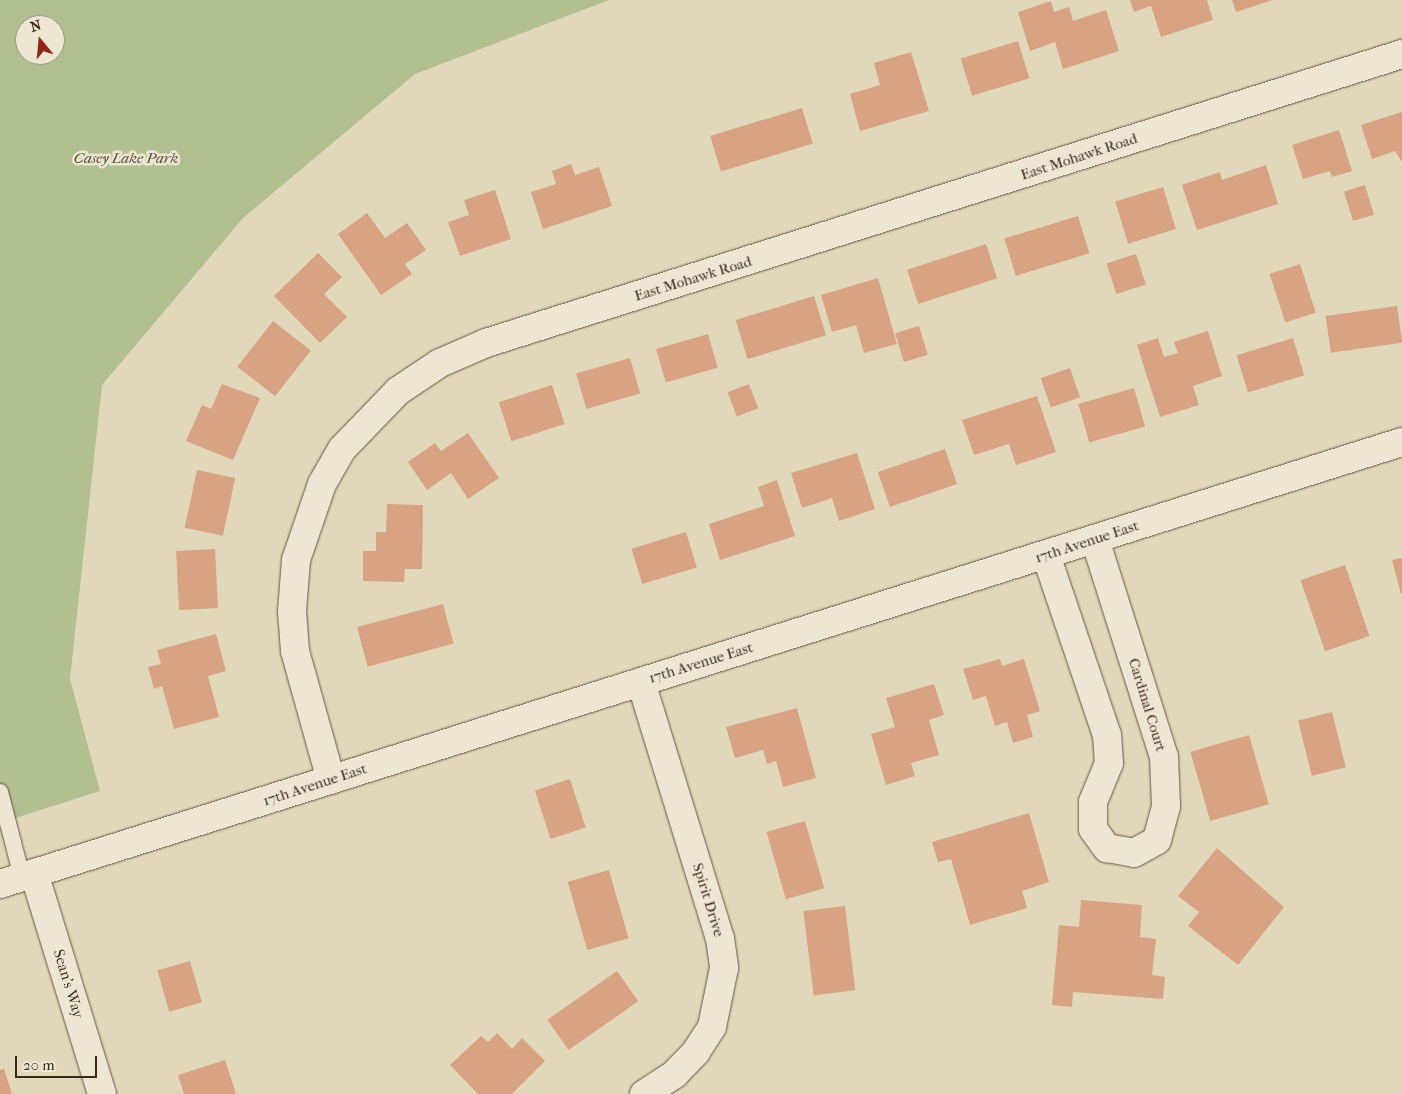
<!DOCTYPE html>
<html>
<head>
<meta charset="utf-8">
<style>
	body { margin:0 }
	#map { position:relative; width:1402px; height:1094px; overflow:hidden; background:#e1d8bb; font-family:"IM FELL French Canon",serif }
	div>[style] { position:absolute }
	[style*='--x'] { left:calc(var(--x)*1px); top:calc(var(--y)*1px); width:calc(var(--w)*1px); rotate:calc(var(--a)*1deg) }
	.green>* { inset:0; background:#b1bf91 }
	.building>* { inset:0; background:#d8a383; transform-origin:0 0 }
	.roads { filter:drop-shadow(0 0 1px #675342) drop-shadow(0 0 1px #675342) }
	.service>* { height:16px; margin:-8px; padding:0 8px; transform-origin:8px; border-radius:8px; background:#ece6d3 }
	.minor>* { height:28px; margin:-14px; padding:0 14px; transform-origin:14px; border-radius:14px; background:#ece6d3 }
	.tertiary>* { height:28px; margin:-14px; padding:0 14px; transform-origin:14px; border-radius:14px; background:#ece6d3 }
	span { translate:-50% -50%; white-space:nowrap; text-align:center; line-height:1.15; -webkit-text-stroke:5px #ece6d3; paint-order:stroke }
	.street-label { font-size:15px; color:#3e2719 }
	.park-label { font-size:15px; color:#5b4d37; font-style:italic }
	.north { position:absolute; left:15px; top:15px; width:50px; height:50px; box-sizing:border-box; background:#ece6d3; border:1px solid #a69a89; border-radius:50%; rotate:343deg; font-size:14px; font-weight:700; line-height:20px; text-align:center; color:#3e2719 }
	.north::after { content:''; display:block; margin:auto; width:18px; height:22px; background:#8f2418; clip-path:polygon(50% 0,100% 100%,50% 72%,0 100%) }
	.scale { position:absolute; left:15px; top:1056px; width:82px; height:22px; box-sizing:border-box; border:2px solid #3e2719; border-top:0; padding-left:6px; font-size:15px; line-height:18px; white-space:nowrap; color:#3e2719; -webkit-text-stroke:4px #ece6d3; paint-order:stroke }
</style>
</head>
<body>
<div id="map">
	<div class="green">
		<div style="clip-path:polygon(evenodd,0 0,609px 0,415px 74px,243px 218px,102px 385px,70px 679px,100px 791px,0 823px,0 0,25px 25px,55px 25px,55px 55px,25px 55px,25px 25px)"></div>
	</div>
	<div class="building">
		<div style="clip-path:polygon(1130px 0,1207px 0,1213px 20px,1161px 37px,1151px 6px,1134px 12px)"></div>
		<div style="clip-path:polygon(1232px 0,1273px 0,1236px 12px)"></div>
		<div style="clip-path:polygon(1051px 1px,1054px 12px,1069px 7px,1073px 21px,1106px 10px,1119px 51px,1063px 69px,1055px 42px,1030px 51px,1018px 12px)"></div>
		<div style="left:1018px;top:41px;width:39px;height:60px;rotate:73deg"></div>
		<div style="clip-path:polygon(911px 52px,929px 111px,860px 131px,850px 94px,880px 85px,874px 63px)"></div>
		<div style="left:802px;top:108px;width:37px;height:96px;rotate:73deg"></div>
		<div style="clip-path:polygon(1402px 112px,1402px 162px,1395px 151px,1372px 159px,1361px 125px)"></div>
		<div style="clip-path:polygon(1339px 130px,1352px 171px,1332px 177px,1330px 171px,1303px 179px,1292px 145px)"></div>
		<div style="clip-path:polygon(571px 164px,575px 175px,599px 167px,612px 206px,543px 229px,531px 192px,556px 184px,552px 171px)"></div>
		<div style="clip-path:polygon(1266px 165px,1278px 204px,1197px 230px,1182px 185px,1220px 172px,1222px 180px)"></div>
		<div style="left:1365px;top:185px;width:31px;height:22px;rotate:73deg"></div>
		<div style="left:1163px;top:187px;width:44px;height:50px;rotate:73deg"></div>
		<div style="clip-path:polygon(495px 190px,511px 239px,460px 256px,448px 222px,469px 215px,464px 200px)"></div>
		<div style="clip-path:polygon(367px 213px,385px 238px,407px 223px,426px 250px,405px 264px,412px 274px,381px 295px,338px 234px)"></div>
		<div style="left:1078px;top:216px;width:39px;height:77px;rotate:73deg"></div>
		<div style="left:986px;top:244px;width:36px;height:83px;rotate:72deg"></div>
		<div style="clip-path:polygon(318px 253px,342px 277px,324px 294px,347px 317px,320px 343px,274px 296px)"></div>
		<div style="left:1136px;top:254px;width:32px;height:31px;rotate:72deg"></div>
		<div style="left:1300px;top:264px;width:51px;height:32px;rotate:72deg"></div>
		<div style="clip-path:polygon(878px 278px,897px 344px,864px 353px,856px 325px,832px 332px,821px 295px)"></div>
		<div style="left:814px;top:296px;width:41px;height:82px;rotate:73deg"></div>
		<div style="left:1397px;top:306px;width:37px;height:72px;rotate:82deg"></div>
		<div style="left:273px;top:321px;width:48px;height:58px;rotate:38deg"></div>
		<div style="left:919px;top:326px;width:30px;height:25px;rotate:73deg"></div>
		<div style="clip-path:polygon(1208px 331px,1222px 376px,1193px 386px,1199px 405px,1160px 417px,1137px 345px,1158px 338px,1164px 357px,1178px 353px,1174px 342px)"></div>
		<div style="left:708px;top:334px;width:35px;height:54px;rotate:74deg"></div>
		<div style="left:1293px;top:338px;width:39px;height:59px;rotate:73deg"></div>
		<div style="left:630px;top:358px;width:37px;height:56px;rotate:74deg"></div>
		<div style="left:1070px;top:368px;width:31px;height:31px;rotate:71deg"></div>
		<div style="clip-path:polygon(222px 384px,260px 398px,233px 460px,186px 441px,202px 405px,211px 409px)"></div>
		<div style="left:749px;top:384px;width:26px;height:23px;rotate:69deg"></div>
		<div style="left:552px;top:385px;width:41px;height:56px;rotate:72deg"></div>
		<div style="left:1134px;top:388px;width:40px;height:58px;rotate:74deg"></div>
		<div style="clip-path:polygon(1037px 396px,1056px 452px,1016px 465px,1009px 444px,974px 455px,962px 420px)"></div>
		<div style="clip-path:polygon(468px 433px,499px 478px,468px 499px,451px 473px,427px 490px,408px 462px,435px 443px,441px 451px)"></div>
		<div style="left:945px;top:449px;width:37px;height:71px;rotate:71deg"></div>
		<div style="clip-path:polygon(857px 453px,875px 509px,839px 521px,832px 498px,802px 508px,791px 473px)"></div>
		<div style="left:197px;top:470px;width:39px;height:59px;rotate:12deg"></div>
		<div style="clip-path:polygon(777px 480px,795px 536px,720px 560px,709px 524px,764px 506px,758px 487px)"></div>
		<div style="clip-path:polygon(387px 504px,423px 505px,422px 569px,405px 569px,404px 582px,363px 581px,363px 551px,376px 551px,376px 532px,386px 532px)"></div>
		<div style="left:686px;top:532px;width:37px;height:57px;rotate:73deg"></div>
		<div style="left:215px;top:549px;width:59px;height:39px;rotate:87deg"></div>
		<div style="clip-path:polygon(1402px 558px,1402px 594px,1401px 594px,1392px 560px)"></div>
		<div style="left:1345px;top:565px;width:75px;height:47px;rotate:71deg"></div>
		<div style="left:443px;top:604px;width:41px;height:89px;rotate:75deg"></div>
		<div style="clip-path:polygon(216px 634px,226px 671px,208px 676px,219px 717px,174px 729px,162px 686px,154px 689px,148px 667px,161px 664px,157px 650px)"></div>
		<div style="clip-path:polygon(1000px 659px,1002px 666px,1024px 659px,1040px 711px,1027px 715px,1033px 737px,1013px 743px,1007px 722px,995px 726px,986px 696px,973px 700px,963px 669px)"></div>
		<div style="clip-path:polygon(934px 684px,944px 715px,929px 720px,939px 755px,911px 763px,915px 776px,886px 785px,871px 734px,895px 727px,886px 698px)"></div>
		<div style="clip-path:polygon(797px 708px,816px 778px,783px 787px,776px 761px,767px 764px,763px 750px,735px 758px,726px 727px)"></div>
		<div style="left:1332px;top:712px;width:57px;height:35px;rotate:76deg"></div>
		<div style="left:1249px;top:735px;width:72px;height:61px;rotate:74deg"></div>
		<div style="left:570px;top:779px;width:51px;height:37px;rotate:72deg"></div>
		<div style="clip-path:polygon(1029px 813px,1049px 882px,1022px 891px,1027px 908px,970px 925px,951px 859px,938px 862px,932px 842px)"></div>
		<div style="left:805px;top:821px;width:70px;height:40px;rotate:74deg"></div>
		<div style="clip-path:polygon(1217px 848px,1284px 907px,1238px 965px,1188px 926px,1199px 912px,1178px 896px)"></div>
		<div style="left:609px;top:870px;width:71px;height:43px;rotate:74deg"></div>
		<div style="clip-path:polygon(1081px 900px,1142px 905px,1140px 937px,1156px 939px,1152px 975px,1165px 977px,1163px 999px,1073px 992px,1072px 1007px,1052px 1005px,1059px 925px,1079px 927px)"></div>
		<div style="left:845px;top:906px;width:85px;height:42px;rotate:83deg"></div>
		<div style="left:190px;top:961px;width:43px;height:34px;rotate:74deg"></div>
		<div style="left:617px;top:971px;width:37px;height:85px;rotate:55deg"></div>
		<div style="clip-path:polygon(497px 1033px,512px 1049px,522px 1038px,545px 1061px,512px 1094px,478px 1094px,450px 1065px,481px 1036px,488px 1042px)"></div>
		<div style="clip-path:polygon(225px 1060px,236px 1094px,184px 1094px,178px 1075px)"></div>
		<div style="clip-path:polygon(4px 1069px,12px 1094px,0 1094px,0 1070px)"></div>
	</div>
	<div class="roads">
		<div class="service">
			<div style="--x:0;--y:792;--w:88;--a:75.5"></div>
		</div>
		<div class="minor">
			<div style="--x:1046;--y:555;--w:190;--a:71.3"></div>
			<div style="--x:1107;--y:735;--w:28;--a:86"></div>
			<div style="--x:1109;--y:763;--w:42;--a:112.3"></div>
			<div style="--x:1093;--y:802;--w:27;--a:90"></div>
			<div style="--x:1093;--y:829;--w:24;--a:54"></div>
			<div style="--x:1107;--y:848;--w:27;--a:10"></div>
			<div style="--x:1134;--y:853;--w:26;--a:-29"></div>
			<div style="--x:1157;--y:840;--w:35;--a:-75"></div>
			<div style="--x:1166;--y:806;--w:49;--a:-92.3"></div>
			<div style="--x:1164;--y:757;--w:229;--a:-107.6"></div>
			<div style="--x:641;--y:682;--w:268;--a:72.9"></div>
			<div style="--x:720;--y:938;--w:30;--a:82"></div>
			<div style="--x:724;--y:968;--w:60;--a:101.5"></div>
			<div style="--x:712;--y:1027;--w:30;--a:123"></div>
			<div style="--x:696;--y:1052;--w:30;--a:134"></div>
			<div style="--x:675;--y:1074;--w:37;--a:147"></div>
			<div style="--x:331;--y:780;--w:134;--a:-105.6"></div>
			<div style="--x:295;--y:651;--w:40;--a:-94.3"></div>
			<div style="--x:292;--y:611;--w:51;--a:-85.5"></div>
			<div style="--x:296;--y:560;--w:80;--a:-71.1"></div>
			<div style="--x:322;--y:484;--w:40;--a:-60.3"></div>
			<div style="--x:342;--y:449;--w:81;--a:-46"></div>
			<div style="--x:398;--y:391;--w:50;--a:-33.7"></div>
			<div style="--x:440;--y:363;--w:50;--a:-23.5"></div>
			<div style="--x:486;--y:343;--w:961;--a:-17.51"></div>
			<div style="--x:34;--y:873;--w:231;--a:72.9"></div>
		</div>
		<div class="tertiary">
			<div style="--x:0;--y:884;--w:1470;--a:-17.5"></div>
		</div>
	</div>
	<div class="street-label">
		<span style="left:1079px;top:157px;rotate:-18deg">East Mohawk Road</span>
		<span style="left:693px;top:279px;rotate:-17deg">East Mohawk Road</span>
		<span style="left:1087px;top:542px;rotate:-18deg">17th Avenue East</span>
		<span style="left:701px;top:663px;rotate:-17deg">17th Avenue East</span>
		<span style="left:1147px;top:705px;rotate:73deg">Cardinal Court</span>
		<span style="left:315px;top:785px;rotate:-18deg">17th Avenue East</span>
		<span style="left:708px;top:900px;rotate:73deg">Spirit Drive</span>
		<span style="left:68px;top:984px;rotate:73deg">Sean's Way</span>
	</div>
	<div class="park-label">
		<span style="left:126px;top:159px">Casey Lake Park</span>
	</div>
	<div class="north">N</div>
	<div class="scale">20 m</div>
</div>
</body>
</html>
